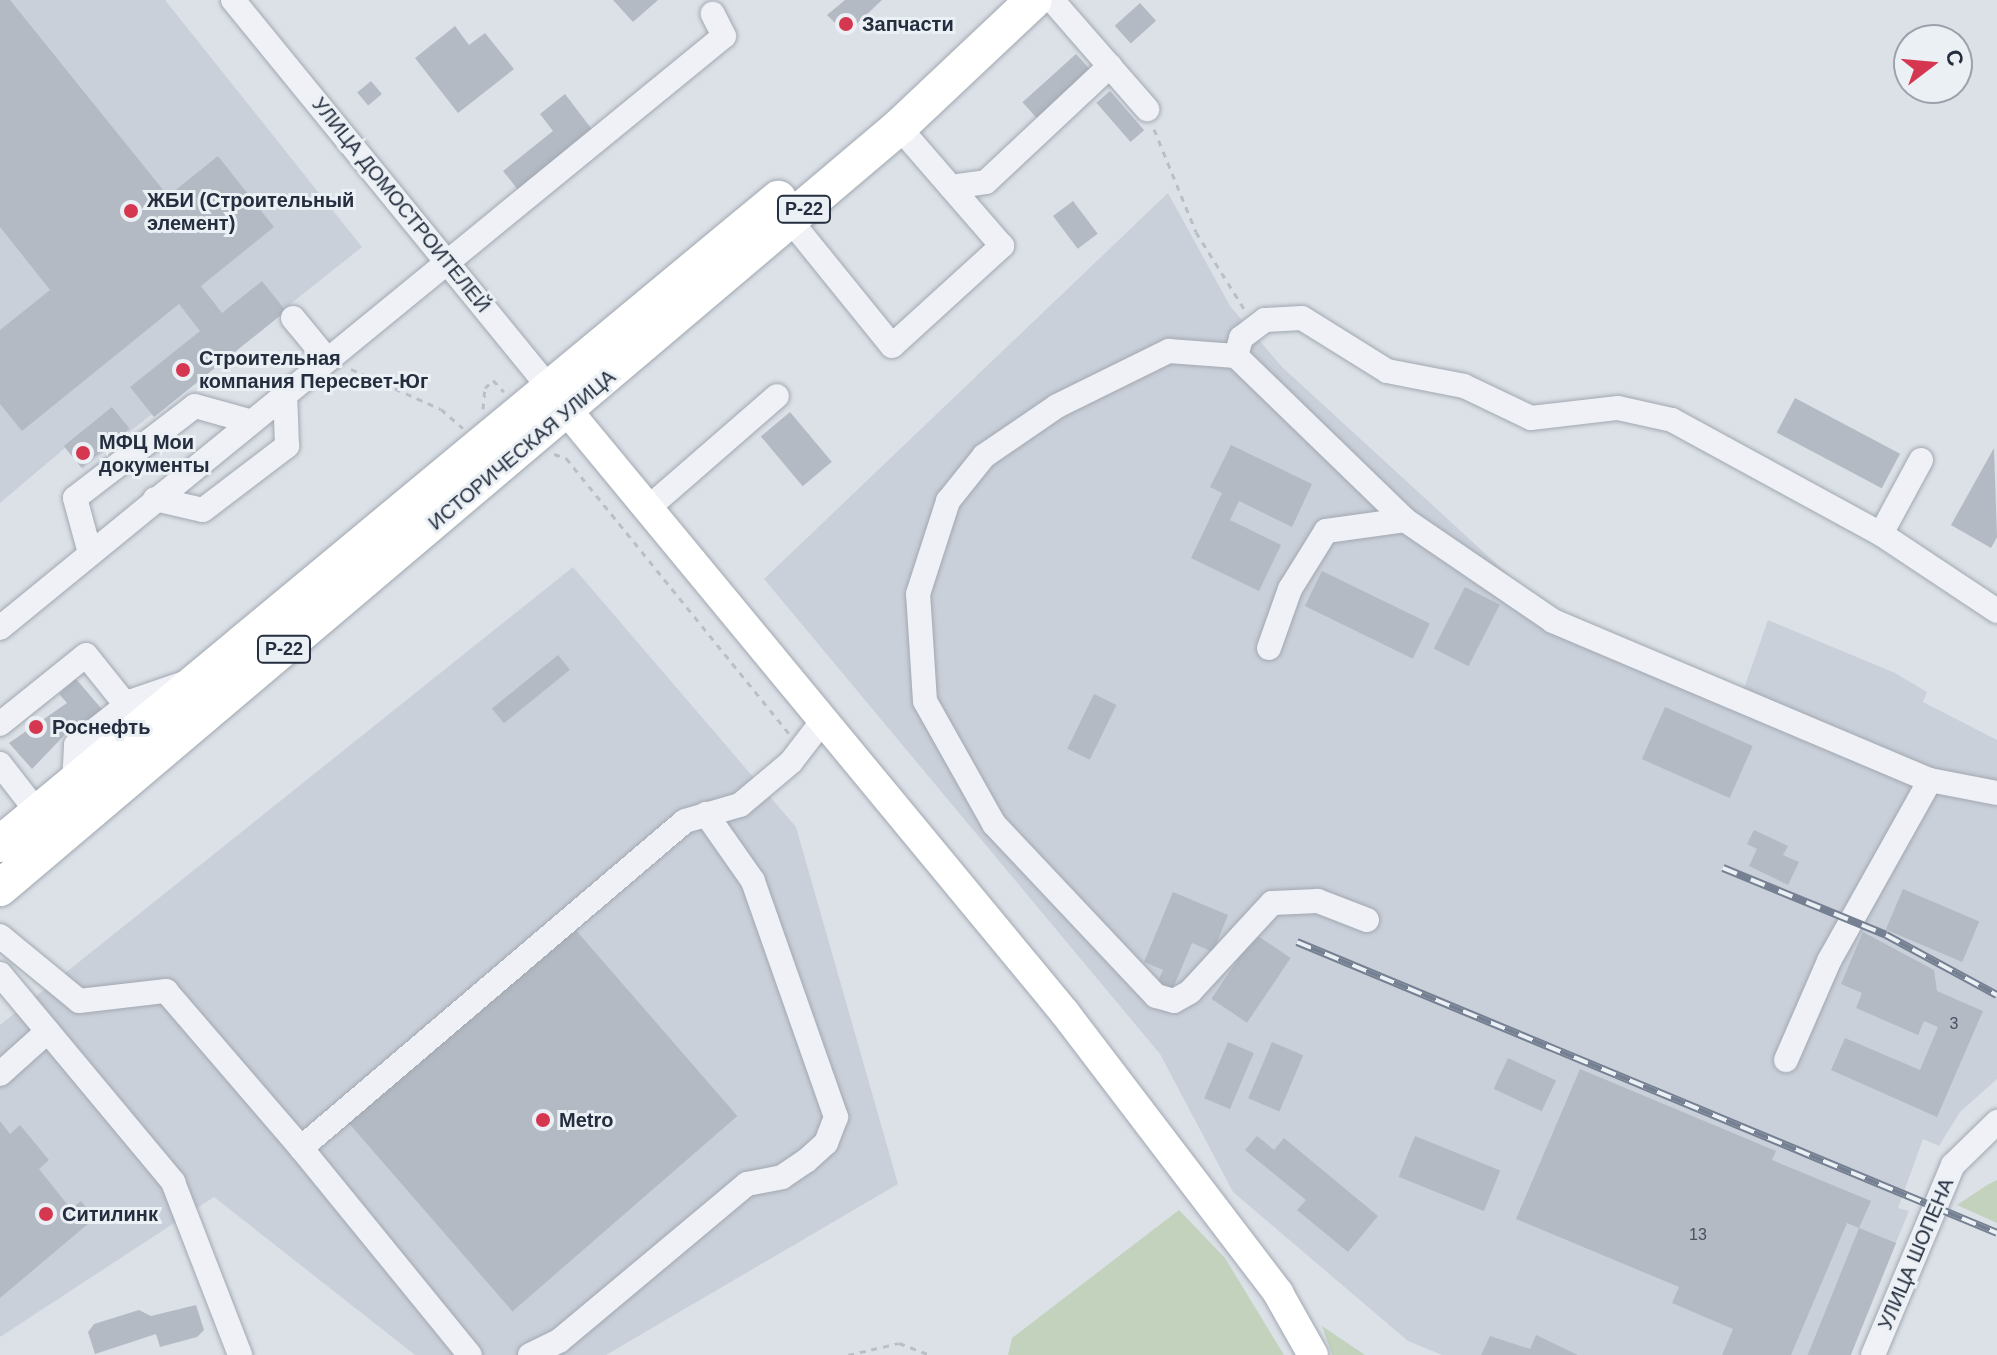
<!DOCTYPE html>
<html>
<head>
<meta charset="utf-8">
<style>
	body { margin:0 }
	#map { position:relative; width:1997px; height:1355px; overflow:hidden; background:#dce1e7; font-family:Helvetica,sans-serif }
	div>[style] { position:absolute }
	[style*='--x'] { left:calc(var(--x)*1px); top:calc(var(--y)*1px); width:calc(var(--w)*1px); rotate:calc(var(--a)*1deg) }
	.built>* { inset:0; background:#cad0da }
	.green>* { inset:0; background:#c2d2bd }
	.building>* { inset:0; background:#b3bac4; transform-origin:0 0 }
	.path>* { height:3px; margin-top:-1.5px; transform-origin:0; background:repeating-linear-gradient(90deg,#babec6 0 6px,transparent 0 12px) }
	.roads { filter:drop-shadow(0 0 2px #a1a8b1) drop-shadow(0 0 2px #a1a8b1) }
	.minor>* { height:24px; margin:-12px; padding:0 12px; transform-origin:12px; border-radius:12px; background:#eff1f6 }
	.major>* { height:30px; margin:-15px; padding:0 15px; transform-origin:15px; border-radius:15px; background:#fff }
	.highway>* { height:36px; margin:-18px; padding:0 18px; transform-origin:18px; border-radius:18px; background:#fff }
	.rail>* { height:8px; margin-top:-4px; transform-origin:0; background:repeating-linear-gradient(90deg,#ebf0f5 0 15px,#758092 0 30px); box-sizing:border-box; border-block:2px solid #758092 }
	.dots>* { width:22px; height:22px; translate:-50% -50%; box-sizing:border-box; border:4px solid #ebf0f5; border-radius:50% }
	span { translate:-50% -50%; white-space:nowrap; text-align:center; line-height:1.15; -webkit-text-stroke:6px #ebf0f5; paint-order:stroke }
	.number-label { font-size:16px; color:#485160 }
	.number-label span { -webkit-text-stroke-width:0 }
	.shield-label span { padding:2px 6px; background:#ebf0f5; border:2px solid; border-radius:6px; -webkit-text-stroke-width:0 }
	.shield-label { font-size:18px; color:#252e3f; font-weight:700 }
	.poi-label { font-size:20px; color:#252e3f; font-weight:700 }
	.left { translate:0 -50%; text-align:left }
	.street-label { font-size:20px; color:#252e3f }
	.north { position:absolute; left:1893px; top:24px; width:80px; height:80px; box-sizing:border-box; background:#ebf0f5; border:2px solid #9ca2ac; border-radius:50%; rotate:74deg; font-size:22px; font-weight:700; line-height:32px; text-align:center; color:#252e3f }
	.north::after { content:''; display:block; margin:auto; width:28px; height:36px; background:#d63750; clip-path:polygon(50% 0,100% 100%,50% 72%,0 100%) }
</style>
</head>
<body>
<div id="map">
	<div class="built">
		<div style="clip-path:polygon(0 0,165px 0,362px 247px,83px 469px,65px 448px,0 503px)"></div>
		<div style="clip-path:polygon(1168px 193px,1230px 306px,1282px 367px,1537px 601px,1742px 694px,1768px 620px,1895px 673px,1927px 692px,1923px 702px,1997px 740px,1997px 1079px,1960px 1112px,1939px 1146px,1923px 1139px,1898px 1208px,1909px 1211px,1849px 1355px,1442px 1355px,1408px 1341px,1233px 1192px,1160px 1054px,764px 579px)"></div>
		<div style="clip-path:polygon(573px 567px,796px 827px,898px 1184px,606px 1355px,415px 1355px,214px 1197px,0 1337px,0 1025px)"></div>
	</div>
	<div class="green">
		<div style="clip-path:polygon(1997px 1180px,1997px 1223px,1957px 1205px,1987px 1185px)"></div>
		<div style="clip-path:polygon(1179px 1210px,1225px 1258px,1284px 1355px,1008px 1355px,1012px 1338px)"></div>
		<div style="clip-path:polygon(1322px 1326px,1365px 1355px,1332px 1355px)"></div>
	</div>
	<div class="building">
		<div style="clip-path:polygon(0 0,10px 0,168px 196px,218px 156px,274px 227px,201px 286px,222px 313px,262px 281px,286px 311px,154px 417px,130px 387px,200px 331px,179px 304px,22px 431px,0 404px,0 330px,50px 290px,0 227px)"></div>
		<div style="clip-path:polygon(613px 0,658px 0,633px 22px)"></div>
		<div style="clip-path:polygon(845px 0,882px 0,846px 34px,827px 15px)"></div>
		<div style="left:1140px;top:3px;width:24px;height:34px;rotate:48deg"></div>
		<div style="clip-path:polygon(455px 26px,469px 45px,485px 33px,514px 69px,458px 113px,415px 58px)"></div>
		<div style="left:1076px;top:54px;width:24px;height:72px;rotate:48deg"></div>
		<div style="left:371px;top:81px;width:17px;height:18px;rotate:50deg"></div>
		<div style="left:1110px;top:91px;width:52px;height:18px;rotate:49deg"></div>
		<div style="clip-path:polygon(565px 94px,594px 132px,519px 191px,503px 171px,553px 131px,540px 114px)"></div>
		<div style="left:1073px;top:201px;width:41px;height:25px;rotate:53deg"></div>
		<div style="left:1795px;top:398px;width:119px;height:39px;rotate:28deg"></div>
		<div style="left:112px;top:407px;width:28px;height:62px;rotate:51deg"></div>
		<div style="left:790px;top:412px;width:65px;height:38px;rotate:50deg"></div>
		<div style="clip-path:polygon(1231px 445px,1312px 484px,1292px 527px,1239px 501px,1230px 520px,1281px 545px,1259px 591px,1191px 558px,1222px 493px,1210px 487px)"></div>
		<div style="clip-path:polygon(1994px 448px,1997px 537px,1991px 548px,1951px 525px)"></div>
		<div style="left:1322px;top:571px;width:120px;height:39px;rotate:26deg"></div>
		<div style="left:1465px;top:587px;width:39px;height:69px;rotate:27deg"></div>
		<div style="left:558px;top:655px;width:19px;height:85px;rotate:51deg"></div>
		<div style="clip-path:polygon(76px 679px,106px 714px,88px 730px,79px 720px,32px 769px,9px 743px,67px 703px,59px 694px)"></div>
		<div style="left:1094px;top:694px;width:25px;height:61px;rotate:26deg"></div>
		<div style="left:1665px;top:707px;width:96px;height:57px;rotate:24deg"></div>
		<div style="clip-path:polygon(1754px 830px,1788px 846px,1783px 855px,1799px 862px,1788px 885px,1749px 866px,1757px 849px,1747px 844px)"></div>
		<div style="left:1903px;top:889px;width:83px;height:44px;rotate:23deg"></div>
		<div style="clip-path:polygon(1173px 892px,1228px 915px,1213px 952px,1192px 943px,1171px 993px,1156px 986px,1163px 970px,1144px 962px)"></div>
		<div style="left:574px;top:928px;width:249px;height:298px;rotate:49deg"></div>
		<div style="clip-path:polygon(1863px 932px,1934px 970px,1937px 991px,1983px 1011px,1937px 1117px,1831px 1070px,1845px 1038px,1920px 1070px,1938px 1027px,1924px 1021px,1918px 1035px,1856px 1008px,1862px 993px,1841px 984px)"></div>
		<div style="left:1255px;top:934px;width:43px;height:78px;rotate:34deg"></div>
		<div style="left:1228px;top:1042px;width:28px;height:61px;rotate:23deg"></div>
		<div style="left:1272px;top:1042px;width:34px;height:61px;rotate:23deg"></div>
		<div style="left:1508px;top:1058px;width:53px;height:34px;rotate:25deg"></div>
		<div style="clip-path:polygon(1580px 1069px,1776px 1151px,1772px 1160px,1871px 1201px,1859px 1228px,1847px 1223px,1791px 1355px,1722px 1355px,1733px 1329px,1672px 1303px,1679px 1287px,1516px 1219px)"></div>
		<div style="clip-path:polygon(0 1121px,10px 1134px,20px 1125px,49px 1160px,39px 1169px,71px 1209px,81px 1201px,95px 1218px,0 1298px)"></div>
		<div style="clip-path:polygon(1257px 1136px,1274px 1150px,1284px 1138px,1378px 1216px,1348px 1252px,1297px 1210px,1306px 1200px,1245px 1150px)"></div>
		<div style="left:1415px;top:1136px;width:92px;height:44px;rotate:22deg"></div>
		<div style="left:1859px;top:1228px;width:40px;height:138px;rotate:22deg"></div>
		<div style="clip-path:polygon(196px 1305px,204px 1330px,197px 1337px,160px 1347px,156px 1334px,95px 1354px,88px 1332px,94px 1324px,139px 1310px,151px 1316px)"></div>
		<div style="clip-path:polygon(1536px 1335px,1578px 1355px,1481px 1355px,1490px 1336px,1530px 1349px)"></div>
	</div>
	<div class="path">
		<div style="--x:1154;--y:129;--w:111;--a:67.8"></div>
		<div style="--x:1196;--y:232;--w:92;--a:57.9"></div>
		<div style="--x:351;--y:369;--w:98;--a:24"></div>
		<div style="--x:441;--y:409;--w:29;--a:41"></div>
		<div style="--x:483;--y:409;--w:21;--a:-85"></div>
		<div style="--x:485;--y:388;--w:11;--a:-45"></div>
		<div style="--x:493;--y:380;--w:16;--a:47"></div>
		<div style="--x:554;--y:454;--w:13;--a:18"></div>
		<div style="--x:566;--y:458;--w:354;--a:51"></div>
		<div style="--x:848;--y:1355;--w:52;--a:-13.2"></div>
		<div style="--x:899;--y:1343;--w:34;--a:21"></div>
	</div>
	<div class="roads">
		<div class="minor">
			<div style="--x:233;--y:0;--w:500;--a:50.8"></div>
			<div style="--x:1052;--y:0;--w:145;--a:48.9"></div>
			<div style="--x:951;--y:187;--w:35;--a:-8"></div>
			<div style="--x:986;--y:182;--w:170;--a:-43.1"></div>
			<div style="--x:790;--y:220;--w:162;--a:51"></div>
			<div style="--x:892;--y:346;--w:149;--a:-42.3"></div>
			<div style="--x:1002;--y:246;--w:157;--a:-130.9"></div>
			<div style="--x:293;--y:318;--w:52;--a:50.5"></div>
			<div style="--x:1236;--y:356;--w:19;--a:-74"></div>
			<div style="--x:1241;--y:338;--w:30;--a:-37"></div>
			<div style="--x:1265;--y:320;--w:37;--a:-3"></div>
			<div style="--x:1302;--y:318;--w:100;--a:31.9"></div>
			<div style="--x:1387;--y:371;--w:78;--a:11"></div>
			<div style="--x:1464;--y:386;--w:74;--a:25.5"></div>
			<div style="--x:1531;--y:418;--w:88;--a:-6.6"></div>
			<div style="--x:1618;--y:408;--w:55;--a:12.5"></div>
			<div style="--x:1672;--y:420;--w:238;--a:28.6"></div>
			<div style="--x:1921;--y:460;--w:84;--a:118.4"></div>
			<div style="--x:1881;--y:534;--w:139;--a:33.6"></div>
			<div style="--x:155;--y:499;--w:49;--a:12.9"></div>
			<div style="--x:203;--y:510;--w:106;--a:-37.3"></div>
			<div style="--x:287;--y:446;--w:55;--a:-92.1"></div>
			<div style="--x:647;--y:509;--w:172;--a:-41"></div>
			<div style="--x:90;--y:553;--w:57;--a:-105.3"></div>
			<div style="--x:75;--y:498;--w:151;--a:-37.5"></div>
			<div style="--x:195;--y:406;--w:56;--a:15.5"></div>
			<div style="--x:0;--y:628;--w:935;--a:-39.27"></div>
			<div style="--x:724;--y:36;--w:25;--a:-117"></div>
			<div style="--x:1269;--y:648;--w:63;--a:-70.4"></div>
			<div style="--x:1290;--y:589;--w:68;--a:-58.2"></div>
			<div style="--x:1326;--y:531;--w:80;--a:-7.9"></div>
			<div style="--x:0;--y:724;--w:110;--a:-38.7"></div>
			<div style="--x:86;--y:655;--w:64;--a:51.3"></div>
			<div style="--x:0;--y:764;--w:62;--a:52.2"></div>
			<div style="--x:74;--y:784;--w:39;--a:-87"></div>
			<div style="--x:76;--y:745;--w:71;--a:-38.2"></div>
			<div style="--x:132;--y:701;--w:56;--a:-18.8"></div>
			<div style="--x:1367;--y:920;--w:53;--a:-158.8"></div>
			<div style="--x:1318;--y:901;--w:46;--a:177.5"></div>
			<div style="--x:1272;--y:903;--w:121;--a:132.7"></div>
			<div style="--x:1190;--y:992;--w:18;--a:151"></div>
			<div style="--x:1174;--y:1001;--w:19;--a:-164"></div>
			<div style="--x:1156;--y:996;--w:236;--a:-133.3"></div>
			<div style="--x:994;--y:824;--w:141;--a:-119.3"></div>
			<div style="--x:925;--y:701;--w:107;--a:-93.7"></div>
			<div style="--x:918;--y:594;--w:98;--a:-72.1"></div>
			<div style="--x:948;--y:501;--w:58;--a:-51.3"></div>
			<div style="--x:984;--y:456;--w:88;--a:-34.4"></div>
			<div style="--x:1057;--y:406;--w:125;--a:-26.2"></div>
			<div style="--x:1169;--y:351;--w:67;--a:4.3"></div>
			<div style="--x:1236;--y:356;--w:235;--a:44.1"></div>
			<div style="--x:1405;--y:520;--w:179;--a:34.3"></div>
			<div style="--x:1553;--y:621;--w:409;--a:22.9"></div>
			<div style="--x:1930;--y:780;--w:68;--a:11"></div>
			<div style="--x:0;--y:936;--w:102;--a:39.4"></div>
			<div style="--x:79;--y:1001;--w:88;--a:-6.6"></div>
			<div style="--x:166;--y:991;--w:207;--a:49.3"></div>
			<div style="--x:301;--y:1148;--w:504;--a:-40.42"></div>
			<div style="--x:685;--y:821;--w:57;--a:-16.2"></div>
			<div style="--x:740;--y:805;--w:67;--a:-40.1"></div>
			<div style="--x:791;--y:762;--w:49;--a:-52.4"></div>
			<div style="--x:0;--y:974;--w:271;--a:50.2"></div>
			<div style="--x:173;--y:1182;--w:186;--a:68.8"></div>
			<div style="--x:1786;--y:1060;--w:108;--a:-66.5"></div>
			<div style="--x:1829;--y:961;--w:207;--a:-60.8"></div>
			<div style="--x:0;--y:1074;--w:64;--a:-41.9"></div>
			<div style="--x:301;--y:1148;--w:267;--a:50.8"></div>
			<div style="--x:530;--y:1355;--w:32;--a:-26"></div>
			<div style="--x:559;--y:1341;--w:245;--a:-39.9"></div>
			<div style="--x:747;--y:1184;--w:36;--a:-11"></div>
			<div style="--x:782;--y:1177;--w:29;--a:-34"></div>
			<div style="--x:806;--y:1161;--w:27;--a:-42"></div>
			<div style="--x:826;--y:1143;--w:28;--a:-69"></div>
			<div style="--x:836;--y:1117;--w:250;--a:-109.4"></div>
			<div style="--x:753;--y:881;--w:82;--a:-125"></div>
			<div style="--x:1873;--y:1355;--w:206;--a:-67.2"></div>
			<div style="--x:1953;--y:1165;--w:62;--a:-44.3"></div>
		</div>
		<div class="major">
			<div style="--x:551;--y:391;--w:807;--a:50.43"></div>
			<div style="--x:1065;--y:1013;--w:352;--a:52.7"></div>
			<div style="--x:1278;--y:1293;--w:71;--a:60.6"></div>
		</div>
		<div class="highway">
			<div style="--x:0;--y:844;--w:1011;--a:-39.66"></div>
			<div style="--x:0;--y:888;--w:1178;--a:-40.25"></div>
			<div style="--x:899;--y:127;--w:185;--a:-43.3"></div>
		</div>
	</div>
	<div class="rail">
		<div style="--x:1723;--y:868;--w:176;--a:22.3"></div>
		<div style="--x:1886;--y:935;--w:126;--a:28.4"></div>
		<div style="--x:1297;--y:942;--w:758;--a:22.57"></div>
	</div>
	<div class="dots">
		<div style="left:846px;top:24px;background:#d63750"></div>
		<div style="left:131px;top:211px;background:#d63750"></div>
		<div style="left:183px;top:370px;background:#d63750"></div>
		<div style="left:83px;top:453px;background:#d63750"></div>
		<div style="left:36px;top:727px;background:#d63750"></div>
		<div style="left:543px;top:1120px;background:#d63750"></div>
		<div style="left:46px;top:1214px;background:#d63750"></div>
	</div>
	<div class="number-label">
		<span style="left:1954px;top:1024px">3</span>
		<span style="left:1698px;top:1235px">13</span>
	</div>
	<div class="shield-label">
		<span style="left:804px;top:209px">Р-22</span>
		<span style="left:284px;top:649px">Р-22</span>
	</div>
	<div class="poi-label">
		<span class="left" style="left:862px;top:24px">Запчасти</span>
		<span class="left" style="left:147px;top:212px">ЖБИ (Строительный<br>элемент)</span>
		<span class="left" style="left:199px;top:370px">Строительная<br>компания Пересвет-Юг</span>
		<span class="left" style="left:99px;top:454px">МФЦ Мои<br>документы</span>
		<span class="left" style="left:52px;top:727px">Роснефть</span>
		<span class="left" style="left:559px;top:1120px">Metro</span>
		<span class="left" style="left:62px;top:1214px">Ситилинк</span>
	</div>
	<div class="street-label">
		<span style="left:401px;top:205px;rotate:51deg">УЛИЦА ДОМОСТРОИТЕЛЕЙ</span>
		<span style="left:522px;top:450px;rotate:-40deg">ИСТОРИЧЕСКАЯ УЛИЦА</span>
		<span style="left:1916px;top:1254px;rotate:-67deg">УЛИЦА ШОПЕНА</span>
	</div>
	<div class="north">С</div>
</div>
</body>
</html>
